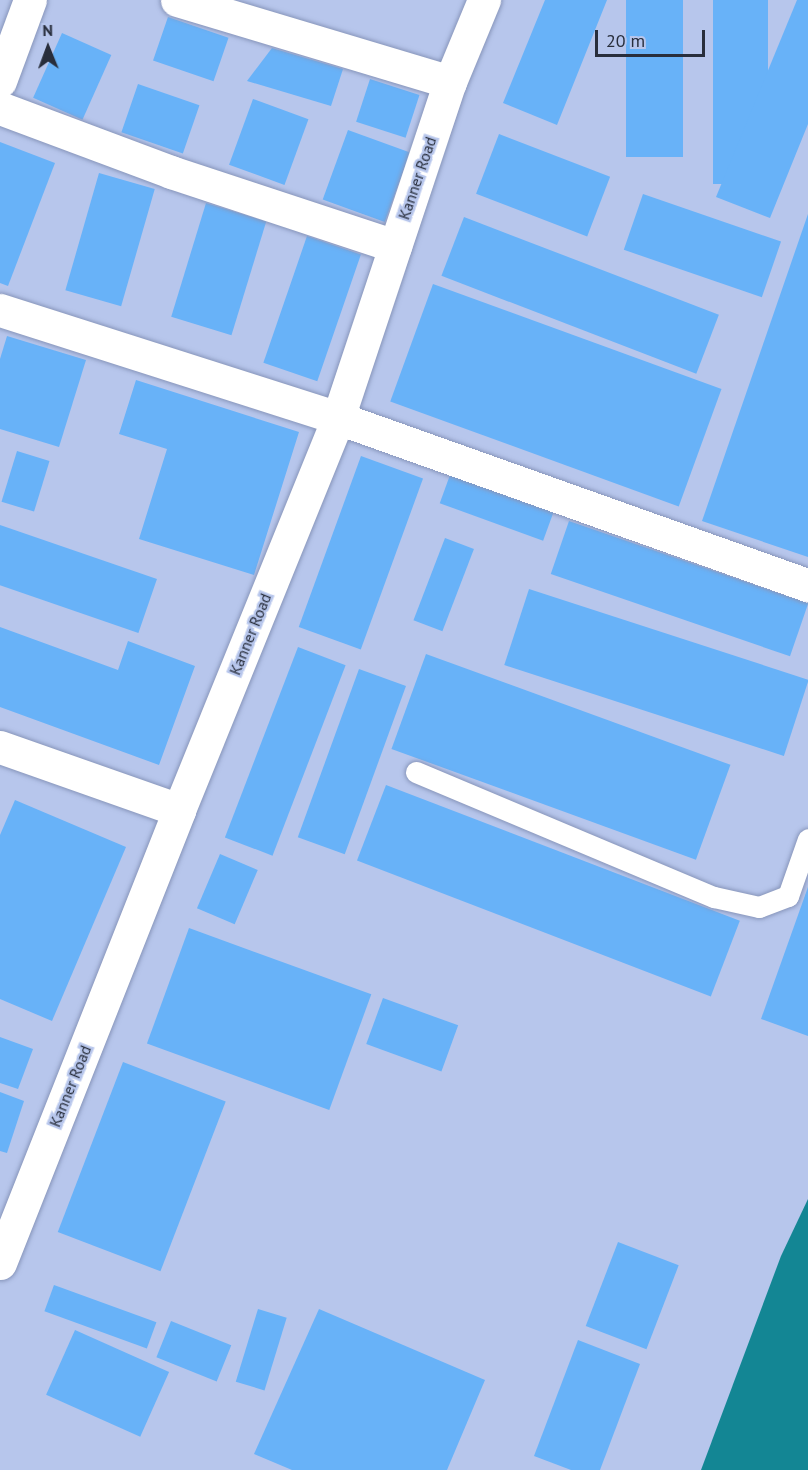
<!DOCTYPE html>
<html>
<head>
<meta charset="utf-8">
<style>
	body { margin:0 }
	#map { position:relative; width:808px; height:1470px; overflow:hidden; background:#b7c6ec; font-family:"PT Sans",sans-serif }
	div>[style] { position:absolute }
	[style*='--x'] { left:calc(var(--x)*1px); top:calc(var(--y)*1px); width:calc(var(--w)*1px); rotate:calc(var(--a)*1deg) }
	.water>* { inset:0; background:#138694 }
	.building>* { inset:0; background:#68b2f8; transform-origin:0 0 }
	.roads { filter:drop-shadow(0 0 2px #8795ba) drop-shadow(0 0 2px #8795ba) }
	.lane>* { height:21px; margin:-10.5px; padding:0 10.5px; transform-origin:10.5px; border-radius:10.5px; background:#fff }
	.street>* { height:33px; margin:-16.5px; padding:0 16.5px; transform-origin:16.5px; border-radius:16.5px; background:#fff }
	.secondary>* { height:33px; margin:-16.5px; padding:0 16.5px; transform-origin:16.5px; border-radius:16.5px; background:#fff }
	span { translate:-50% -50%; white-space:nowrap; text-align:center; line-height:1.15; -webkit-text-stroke:5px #b7c6ec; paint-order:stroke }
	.street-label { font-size:16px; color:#282e3c }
	.north { position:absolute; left:18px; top:18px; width:60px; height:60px; -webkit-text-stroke:4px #b7c6ec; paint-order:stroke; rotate:359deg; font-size:16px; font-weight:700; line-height:24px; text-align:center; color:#282e3c }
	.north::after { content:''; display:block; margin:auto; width:21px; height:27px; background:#282e3c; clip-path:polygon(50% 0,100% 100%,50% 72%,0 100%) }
	.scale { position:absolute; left:595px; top:30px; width:110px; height:27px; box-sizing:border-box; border:3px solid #282e3c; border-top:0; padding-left:8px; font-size:18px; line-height:21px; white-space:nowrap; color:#282e3c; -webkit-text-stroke:4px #b7c6ec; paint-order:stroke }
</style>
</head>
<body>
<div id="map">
	<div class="water">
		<div style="clip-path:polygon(808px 1199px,808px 1470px,701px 1470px,781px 1256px)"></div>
	</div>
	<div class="building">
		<div style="clip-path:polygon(545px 0,607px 0,557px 125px,503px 103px)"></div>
		<div style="left:626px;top:0;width:57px;height:157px"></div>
		<div style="left:713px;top:0;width:55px;height:184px"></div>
		<div style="clip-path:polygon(797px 0,808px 0,808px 124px,770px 218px,716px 197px)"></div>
		<div style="left:168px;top:17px;width:64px;height:46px;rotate:19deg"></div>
		<div style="left:62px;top:33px;width:54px;height:71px;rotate:24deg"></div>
		<div style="clip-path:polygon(272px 48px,343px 69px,331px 106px,247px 81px)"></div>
		<div style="left:370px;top:79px;width:52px;height:45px;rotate:18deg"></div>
		<div style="left:138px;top:84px;width:65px;height:51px;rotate:19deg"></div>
		<div style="left:253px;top:99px;width:59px;height:70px;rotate:20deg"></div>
		<div style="left:348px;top:130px;width:66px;height:74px;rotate:20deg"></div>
		<div style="left:499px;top:134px;width:119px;height:64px;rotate:21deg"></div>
		<div style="clip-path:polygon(0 142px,55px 163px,8px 286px,0 283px)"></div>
		<div style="left:99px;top:173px;width:58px;height:122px;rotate:16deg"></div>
		<div style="left:643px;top:194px;width:146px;height:59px;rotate:19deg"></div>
		<div style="left:206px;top:203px;width:63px;height:119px;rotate:17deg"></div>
		<div style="clip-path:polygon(808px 214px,808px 557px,702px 521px)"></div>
		<div style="left:464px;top:217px;width:273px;height:63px;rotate:21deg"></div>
		<div style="left:307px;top:236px;width:57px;height:134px;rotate:19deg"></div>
		<div style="left:433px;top:284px;width:307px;height:125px;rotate:20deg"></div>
		<div style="clip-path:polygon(7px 336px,86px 360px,59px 447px,0 429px,0 359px)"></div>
		<div style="clip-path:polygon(136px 380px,299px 432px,254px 575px,139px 539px,167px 449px,119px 434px)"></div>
		<div style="left:17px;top:451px;width:34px;height:53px;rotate:17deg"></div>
		<div style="left:361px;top:456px;width:66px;height:182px;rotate:20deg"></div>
		<div style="left:450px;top:475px;width:110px;height:30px;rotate:20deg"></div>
		<div style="left:569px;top:521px;width:253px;height:56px;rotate:19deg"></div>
		<div style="left:0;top:525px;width:166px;height:57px;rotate:19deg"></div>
		<div style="left:445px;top:538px;width:31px;height:88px;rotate:21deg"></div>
		<div style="left:529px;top:589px;width:294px;height:80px;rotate:18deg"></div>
		<div style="clip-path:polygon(0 627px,118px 670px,128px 641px,195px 666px,159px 765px,0 707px)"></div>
		<div style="left:298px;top:647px;width:51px;height:204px;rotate:21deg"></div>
		<div style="left:426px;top:654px;width:324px;height:101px;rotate:20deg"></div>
		<div style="left:359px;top:669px;width:50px;height:179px;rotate:20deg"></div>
		<div style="left:386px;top:785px;width:379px;height:81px;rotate:21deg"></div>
		<div style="clip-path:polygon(15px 800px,126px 847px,52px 1021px,0 999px,0 835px)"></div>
		<div style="left:220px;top:854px;width:41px;height:59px;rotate:23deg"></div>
		<div style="clip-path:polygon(808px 887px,808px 1036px,761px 1019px)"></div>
		<div style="left:189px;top:928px;width:194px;height:123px;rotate:20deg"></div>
		<div style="left:383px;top:998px;width:80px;height:49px;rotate:20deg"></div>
		<div style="clip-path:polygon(0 1037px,33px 1049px,18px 1089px,0 1083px)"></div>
		<div style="left:123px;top:1062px;width:110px;height:182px;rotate:21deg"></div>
		<div style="clip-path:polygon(0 1092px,24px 1101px,7px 1153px,0 1151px)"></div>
		<div style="left:618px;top:1242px;width:65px;height:90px;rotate:21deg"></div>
		<div style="left:54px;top:1285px;width:109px;height:28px;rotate:20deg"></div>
		<div style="left:258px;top:1309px;width:30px;height:76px;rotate:17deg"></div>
		<div style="clip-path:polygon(319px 1309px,485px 1380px,447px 1470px,292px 1470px,254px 1454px)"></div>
		<div style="left:171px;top:1321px;width:65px;height:39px;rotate:22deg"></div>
		<div style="left:75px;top:1330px;width:103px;height:71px;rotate:24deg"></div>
		<div style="clip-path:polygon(578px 1340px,640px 1364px,600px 1470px,571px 1470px,534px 1456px)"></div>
	</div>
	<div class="roads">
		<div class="lane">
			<div style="--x:416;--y:772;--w:323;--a:22.8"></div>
			<div style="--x:714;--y:897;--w:46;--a:12.5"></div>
			<div style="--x:759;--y:907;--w:31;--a:-21"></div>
			<div style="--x:788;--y:896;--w:60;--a:-70.7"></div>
		</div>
		<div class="street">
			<div style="--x:177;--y:0;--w:285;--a:16.7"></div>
			<div style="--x:0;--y:81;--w:86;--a:-69.7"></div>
			<div style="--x:0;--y:108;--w:183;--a:20.5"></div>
			<div style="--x:171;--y:172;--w:236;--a:18.3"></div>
			<div style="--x:0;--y:310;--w:355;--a:17.7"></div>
			<div style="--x:338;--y:418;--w:499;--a:19.6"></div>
			<div style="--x:0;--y:747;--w:190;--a:19.4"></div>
		</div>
		<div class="secondary">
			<div style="--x:0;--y:1263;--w:487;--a:-68.4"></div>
			<div style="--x:179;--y:810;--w:423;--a:-67.9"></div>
			<div style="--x:338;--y:418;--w:354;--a:-71.6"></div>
			<div style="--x:450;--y:82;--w:89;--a:-67.5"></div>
		</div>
	</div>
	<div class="street-label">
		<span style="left:417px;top:178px;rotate:-71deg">Kanner Road</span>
		<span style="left:250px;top:634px;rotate:-68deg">Kanner Road</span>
		<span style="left:70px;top:1086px;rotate:-68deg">Kanner Road</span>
	</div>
	<div class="north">N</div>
	<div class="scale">20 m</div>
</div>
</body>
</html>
